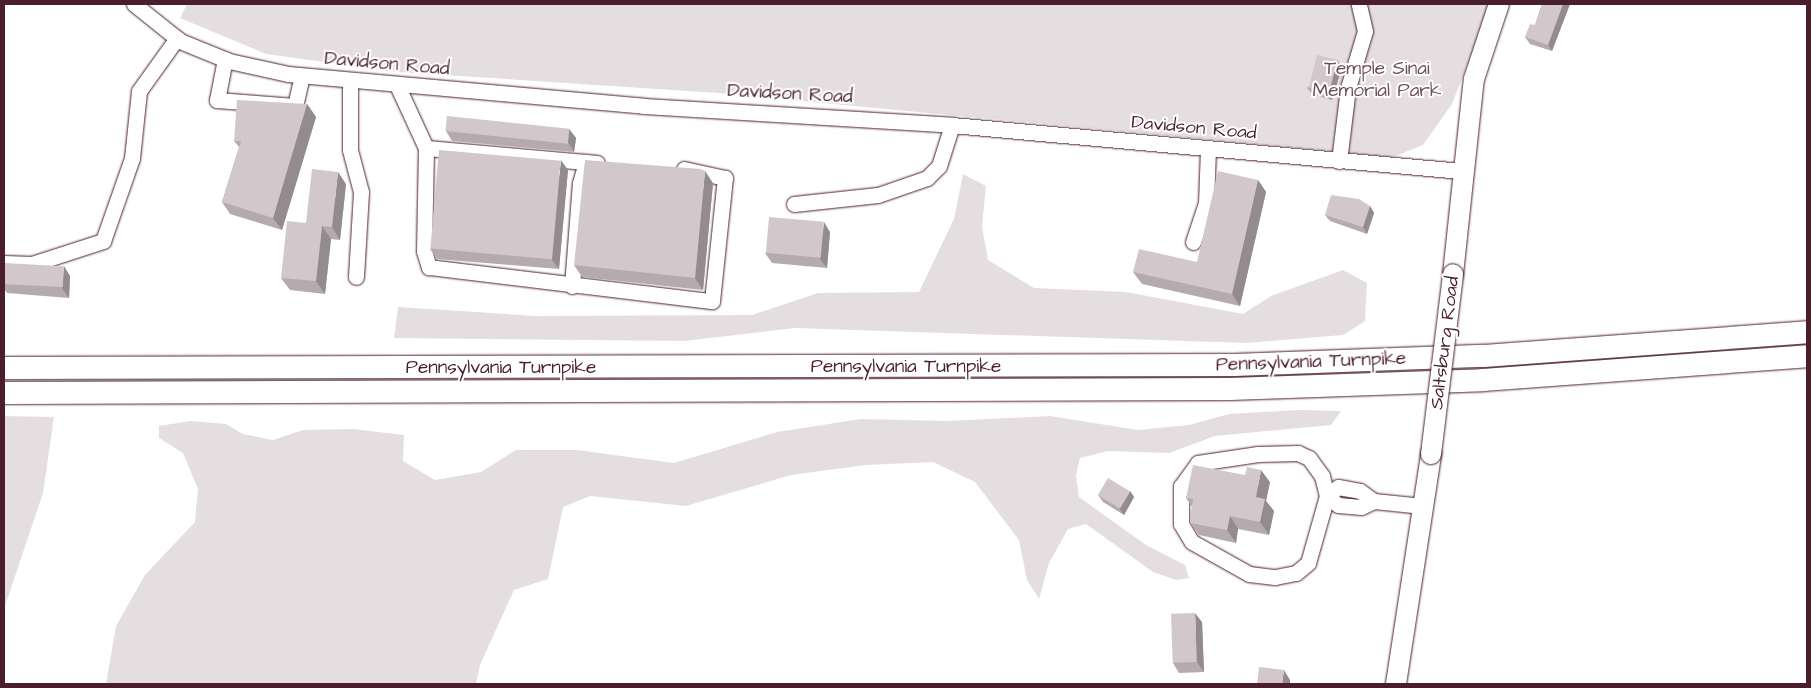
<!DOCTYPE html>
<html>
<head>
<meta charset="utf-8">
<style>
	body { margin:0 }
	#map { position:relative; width:1811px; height:688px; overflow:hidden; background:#fff; font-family:"Architects Daughter",sans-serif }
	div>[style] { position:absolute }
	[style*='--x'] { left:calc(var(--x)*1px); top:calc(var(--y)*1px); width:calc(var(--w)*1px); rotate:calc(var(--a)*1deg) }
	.green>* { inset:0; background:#e5dee0 }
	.roads { filter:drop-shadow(0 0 1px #4a1f2b) drop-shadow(0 0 1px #4a1f2b) }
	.minor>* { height:15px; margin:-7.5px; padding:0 7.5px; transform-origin:7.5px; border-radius:7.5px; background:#fff }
	.major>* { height:20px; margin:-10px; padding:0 10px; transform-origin:10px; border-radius:10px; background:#fff }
	.highway>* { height:22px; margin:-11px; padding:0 11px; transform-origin:11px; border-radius:11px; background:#fff }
	.bridges { filter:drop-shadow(0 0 1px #4a1f2b) drop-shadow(0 0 1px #4a1f2b) }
	.major-bridge>* { height:20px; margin:-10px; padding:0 10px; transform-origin:10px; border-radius:10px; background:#fff }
	.wall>* { inset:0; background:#b5abaf }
	.shaded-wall>* { inset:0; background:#938b8e }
	.building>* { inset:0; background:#d2c7cb; transform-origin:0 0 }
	span { translate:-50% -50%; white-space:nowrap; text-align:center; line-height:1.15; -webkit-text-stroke:4px #fff; paint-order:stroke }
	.street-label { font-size:19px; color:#4a1f2b }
	.park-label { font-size:19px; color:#714f58 }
	.frame { position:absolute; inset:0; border:5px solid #4a1f2b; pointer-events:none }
</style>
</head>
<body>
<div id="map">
	<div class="green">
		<div style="clip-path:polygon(187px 4px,1491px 4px,1452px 104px,1423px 145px,1393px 157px,718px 93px,398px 72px,266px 54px,180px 18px)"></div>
		<div style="clip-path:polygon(963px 174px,986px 186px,982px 226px,988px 260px,1034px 288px,1126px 292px,1243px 314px,1271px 296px,1343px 270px,1367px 283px,1365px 321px,1343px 335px,1246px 343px,795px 328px,684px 341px,394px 338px,398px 307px,535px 316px,752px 315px,818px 293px,919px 292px,954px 219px)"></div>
		<div style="clip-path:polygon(1299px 410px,1341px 411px,1331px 425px,1215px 436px,1169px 453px,1108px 451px,1080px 458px,1076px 475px,1079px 497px,1146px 545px,1185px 565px,1189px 578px,1176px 580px,1153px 572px,1086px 524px,1068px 529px,1049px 563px,1039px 599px,1027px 580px,1019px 540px,975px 482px,933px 462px,866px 465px,791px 475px,686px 506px,590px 496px,563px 507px,548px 579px,514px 590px,480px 665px,476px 684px,106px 684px,116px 626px,145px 575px,195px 522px,198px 489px,183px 453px,159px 438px,159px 426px,190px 421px,226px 424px,243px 434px,273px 440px,303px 430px,353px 429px,404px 435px,403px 461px,435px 480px,481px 472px,516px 450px,577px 450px,674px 463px,777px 432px,861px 419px,949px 421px,1050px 416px,1138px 430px,1189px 425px,1229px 414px)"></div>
		<div style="clip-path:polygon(4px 416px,54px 417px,43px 493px,4px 609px)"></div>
	</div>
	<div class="roads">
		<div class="minor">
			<div style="--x:134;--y:4;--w:59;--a:38.8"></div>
			<div style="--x:180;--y:41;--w:53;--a:22.2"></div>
			<div style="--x:229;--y:61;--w:60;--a:12.4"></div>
			<div style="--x:288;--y:74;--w:357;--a:5.1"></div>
			<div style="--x:644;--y:106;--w:309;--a:3.5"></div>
			<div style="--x:952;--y:125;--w:511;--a:5.16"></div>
			<div style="--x:225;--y:59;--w:42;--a:101"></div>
			<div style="--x:217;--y:100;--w:78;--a:4.4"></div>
			<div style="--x:295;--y:106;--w:31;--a:-77"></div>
			<div style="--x:350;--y:81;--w:69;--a:90"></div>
			<div style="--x:350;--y:150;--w:43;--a:75.3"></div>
			<div style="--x:361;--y:192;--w:85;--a:93.4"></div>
			<div style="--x:397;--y:85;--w:69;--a:65.3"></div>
			<div style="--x:426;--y:148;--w:103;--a:91.1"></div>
			<div style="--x:424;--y:251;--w:17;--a:73"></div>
			<div style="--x:429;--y:267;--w:285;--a:6.9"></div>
			<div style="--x:712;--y:301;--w:124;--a:-84"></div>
			<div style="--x:725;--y:178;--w:42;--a:-167.6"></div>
			<div style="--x:426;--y:148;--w:161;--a:5"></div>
			<div style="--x:1339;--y:161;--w:74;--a:-83"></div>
			<div style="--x:1348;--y:88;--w:59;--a:-73.4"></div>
			<div style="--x:1365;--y:31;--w:28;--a:-103"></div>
			<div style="--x:794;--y:204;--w:84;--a:-6.1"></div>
			<div style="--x:878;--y:195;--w:52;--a:-19.1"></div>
			<div style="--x:927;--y:178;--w:17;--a:-45"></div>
			<div style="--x:939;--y:166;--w:43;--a:-72.4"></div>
			<div style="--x:1193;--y:242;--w:41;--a:-71.6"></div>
			<div style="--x:1206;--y:203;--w:54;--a:-87.9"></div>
			<div style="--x:4;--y:263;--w:28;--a:2"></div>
			<div style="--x:32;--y:264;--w:75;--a:-17.9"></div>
			<div style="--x:103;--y:241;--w:88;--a:-70.7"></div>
			<div style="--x:132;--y:158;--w:67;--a:-84"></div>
			<div style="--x:139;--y:91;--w:65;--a:-54.4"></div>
			<div style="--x:572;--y:286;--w:103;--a:-85.6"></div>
			<div style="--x:580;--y:183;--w:22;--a:-74"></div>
			<div style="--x:586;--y:162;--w:11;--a:5"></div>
			<div style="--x:1374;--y:501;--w:14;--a:155"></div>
			<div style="--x:1361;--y:507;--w:23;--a:-175"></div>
			<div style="--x:1338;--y:505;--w:14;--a:-141"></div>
			<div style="--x:1327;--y:496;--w:21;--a:-104"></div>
			<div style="--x:1322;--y:476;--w:22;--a:-126"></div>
			<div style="--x:1309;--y:458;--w:12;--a:-156"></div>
			<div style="--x:1298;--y:453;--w:40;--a:178.6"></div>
			<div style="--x:1258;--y:454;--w:61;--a:171.5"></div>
			<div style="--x:1198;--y:463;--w:29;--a:126"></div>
			<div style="--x:1181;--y:486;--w:38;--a:90"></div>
			<div style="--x:1181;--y:524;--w:21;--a:59"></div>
			<div style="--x:1192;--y:542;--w:65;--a:29.3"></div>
			<div style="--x:1249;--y:574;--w:26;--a:7"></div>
			<div style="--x:1275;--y:577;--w:21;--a:-11"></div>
			<div style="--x:1296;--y:573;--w:16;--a:-40"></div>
			<div style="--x:1308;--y:563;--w:70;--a:-74.2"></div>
			<div style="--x:1327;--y:496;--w:14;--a:-39"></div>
			<div style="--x:1338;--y:487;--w:22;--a:10"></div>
			<div style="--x:1360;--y:491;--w:17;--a:36"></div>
			<div style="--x:1374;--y:501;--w:49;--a:5.8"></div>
		</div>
		<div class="major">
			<div style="--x:1453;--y:274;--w:196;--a:-83.9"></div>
			<div style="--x:1474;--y:79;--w:79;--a:-71.6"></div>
			<div style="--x:1396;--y:684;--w:233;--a:-81.3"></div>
		</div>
		<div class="highway">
			<div style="--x:4;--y:368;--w:1230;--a:-0.14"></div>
			<div style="--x:1234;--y:365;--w:250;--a:-2.1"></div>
			<div style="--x:1484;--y:356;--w:324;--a:-4.2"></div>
			<div style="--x:4;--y:393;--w:1226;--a:-0.19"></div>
			<div style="--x:1230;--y:389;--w:253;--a:-2"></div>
			<div style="--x:1483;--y:380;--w:325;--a:-4.2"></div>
		</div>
	</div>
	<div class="bridges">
		<div class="major-bridge">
			<div style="--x:1431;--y:454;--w:181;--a:-83"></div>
		</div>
	</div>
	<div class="wall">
		<div style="clip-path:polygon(1542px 4px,1570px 4px,1552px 51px,1530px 44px,1525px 37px,1535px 25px)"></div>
		<div style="clip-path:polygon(1337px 60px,1342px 67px,1332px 100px,1312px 94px,1307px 88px)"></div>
		<div style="clip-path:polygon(307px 104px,316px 117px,282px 230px,230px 214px,222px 202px,239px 147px,234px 141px)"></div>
		<div style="clip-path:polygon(569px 129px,576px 138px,574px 152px,452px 141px,446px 131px)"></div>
		<div style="clip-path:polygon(568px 170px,559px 269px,437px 259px,430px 249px)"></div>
		<div style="clip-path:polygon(1258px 180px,1266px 192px,1240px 306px,1142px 284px,1133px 272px,1197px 262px)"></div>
		<div style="clip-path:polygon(713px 183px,703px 290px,582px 277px,574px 265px)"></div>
		<div style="clip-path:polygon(346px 184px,340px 240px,331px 239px,325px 294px,290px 290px,281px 278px)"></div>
		<div style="clip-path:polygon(1370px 206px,1374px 213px,1367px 234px,1330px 221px,1325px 215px)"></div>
		<div style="clip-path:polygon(830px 232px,827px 268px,772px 263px,765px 253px)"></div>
		<div style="clip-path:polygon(4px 263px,70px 276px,69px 298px,7px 293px,4px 289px)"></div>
		<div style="clip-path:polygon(1270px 482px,1266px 501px,1274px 511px,1269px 535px,1238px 529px,1236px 543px,1199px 535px,1190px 523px,1192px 507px,1186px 498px)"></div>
		<div style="clip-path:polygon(1130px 491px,1134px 497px,1124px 515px,1103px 502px,1098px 495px)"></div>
		<div style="clip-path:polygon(1202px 622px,1204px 672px,1179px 673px,1173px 663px)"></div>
	</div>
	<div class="shaded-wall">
		<div style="clip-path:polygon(1563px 4px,1570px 4px,1552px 51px,1548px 45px)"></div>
		<div style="clip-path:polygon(1337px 60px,1342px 67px,1332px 100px,1328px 94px)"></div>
		<div style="clip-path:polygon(307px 104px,316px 117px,282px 230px,273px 218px)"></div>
		<div style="clip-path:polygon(569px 129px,576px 138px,574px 152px,568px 142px)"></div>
		<div style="clip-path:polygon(561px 160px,568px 170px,559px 269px,552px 260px)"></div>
		<div style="clip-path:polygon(705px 171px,713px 183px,703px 290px,695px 278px)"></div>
		<div style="clip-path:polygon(338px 172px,346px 184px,340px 240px,332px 227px)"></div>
		<div style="clip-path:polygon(1258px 180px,1266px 192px,1240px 306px,1232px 294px)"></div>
		<div style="clip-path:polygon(1370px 206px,1374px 213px,1367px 234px,1363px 227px)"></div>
		<div style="clip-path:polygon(824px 222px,830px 232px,827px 268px,820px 259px)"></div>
		<div style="clip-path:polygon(322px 226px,331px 239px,325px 294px,316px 281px)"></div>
		<div style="clip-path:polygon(64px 266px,70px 276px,69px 298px,62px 288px)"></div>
		<div style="clip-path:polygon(1261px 470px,1270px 482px,1266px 501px,1274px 511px,1269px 535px,1260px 522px,1256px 497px)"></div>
		<div style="clip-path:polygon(1130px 491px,1134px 497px,1124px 515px,1119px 508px)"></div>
		<div style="clip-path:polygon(1230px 516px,1238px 529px,1236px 543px,1227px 530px)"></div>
		<div style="clip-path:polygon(1195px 613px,1202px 622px,1204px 672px,1197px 662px)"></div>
		<div style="clip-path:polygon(1284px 670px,1290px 680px,1290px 684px,1282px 684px)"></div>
	</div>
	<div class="building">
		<div style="clip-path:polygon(1542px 4px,1563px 4px,1548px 45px,1525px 37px,1530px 24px,1535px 25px)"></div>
		<div style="left:1317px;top:55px;width:21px;height:34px;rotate:14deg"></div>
		<div style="clip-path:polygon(237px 100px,307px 104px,273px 218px,222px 202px,241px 141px,234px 141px)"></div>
		<div style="left:447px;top:116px;width:123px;height:15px;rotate:6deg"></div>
		<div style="left:439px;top:150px;width:122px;height:99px;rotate:5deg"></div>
		<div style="clip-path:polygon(585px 160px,701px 169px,705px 171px,695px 278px,574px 265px)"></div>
		<div style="clip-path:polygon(312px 169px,338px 172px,332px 227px,322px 226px,316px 281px,281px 278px,287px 221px,306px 223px)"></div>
		<div style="clip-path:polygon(1218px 171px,1258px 180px,1232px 294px,1133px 272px,1139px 249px,1197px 262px)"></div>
		<div style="clip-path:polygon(1331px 195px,1359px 199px,1370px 206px,1363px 227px,1325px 215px)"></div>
		<div style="left:769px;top:217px;width:55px;height:36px;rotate:5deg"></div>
		<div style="left:4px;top:263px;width:60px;height:21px;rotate:3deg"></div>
		<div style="clip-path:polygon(1193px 465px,1245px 475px,1247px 467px,1261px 470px,1256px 497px,1265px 499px,1260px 522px,1230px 516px,1227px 530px,1190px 523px,1193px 499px,1186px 498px)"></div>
		<div style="left:1108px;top:478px;width:26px;height:20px;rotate:31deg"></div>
		<div style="left:1195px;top:613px;width:49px;height:24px;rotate:88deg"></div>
		<div style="clip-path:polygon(1259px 667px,1284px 670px,1282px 684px,1257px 684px)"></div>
	</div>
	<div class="street-label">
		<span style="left:387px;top:64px;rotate:5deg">Davidson Road</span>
		<span style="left:790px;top:94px;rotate:3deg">Davidson Road</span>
		<span style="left:1194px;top:128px;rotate:5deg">Davidson Road</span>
		<span style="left:1445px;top:343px;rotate:-83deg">Saltsburg Road</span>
		<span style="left:1311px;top:362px;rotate:-2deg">Pennsylvania Turnpike</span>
		<span style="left:906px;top:367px">Pennsylvania Turnpike</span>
		<span style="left:501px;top:368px">Pennsylvania Turnpike</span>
	</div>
	<div class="park-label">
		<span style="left:1377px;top:80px">Temple Sinai<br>Memorial Park</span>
	</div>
	<div class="frame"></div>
</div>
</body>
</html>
